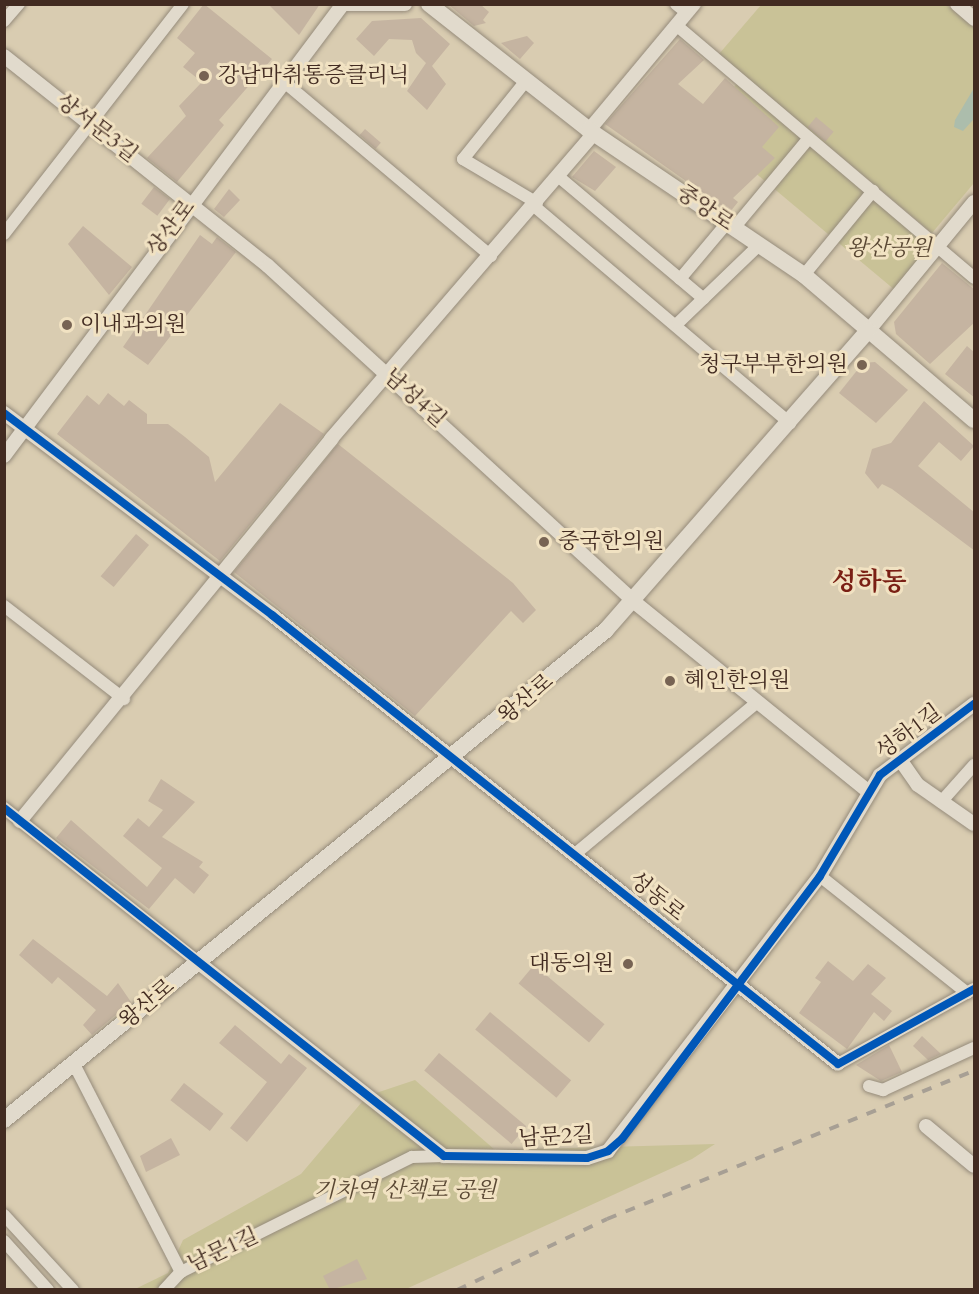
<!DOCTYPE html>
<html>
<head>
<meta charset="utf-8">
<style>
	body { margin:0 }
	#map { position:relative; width:979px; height:1294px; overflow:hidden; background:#d9ccb1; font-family:Cardo,"Noto Serif KR",serif }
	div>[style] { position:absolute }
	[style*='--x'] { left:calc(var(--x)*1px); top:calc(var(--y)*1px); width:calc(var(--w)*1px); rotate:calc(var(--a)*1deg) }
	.green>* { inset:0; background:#c9c297; transform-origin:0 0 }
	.water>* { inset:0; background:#acbdac }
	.building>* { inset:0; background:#c5b4a1; transform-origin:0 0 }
	.roads { filter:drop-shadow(0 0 2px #958b7b) drop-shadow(0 0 2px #958b7b) }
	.minor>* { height:12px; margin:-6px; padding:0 6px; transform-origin:6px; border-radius:6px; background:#e1dacc }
	.tertiary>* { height:14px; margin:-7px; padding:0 7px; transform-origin:7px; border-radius:7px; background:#e1dacc }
	.secondary>* { height:16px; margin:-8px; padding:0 8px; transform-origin:8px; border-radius:8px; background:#e1dacc }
	.rail>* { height:4px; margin-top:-2px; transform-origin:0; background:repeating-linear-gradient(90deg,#a79f94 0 10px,transparent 0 20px) }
	.cycleway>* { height:8px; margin:-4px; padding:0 4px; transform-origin:4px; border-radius:4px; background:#0057b8 }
	.dots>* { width:16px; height:16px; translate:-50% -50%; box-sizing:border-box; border:3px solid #f1e2c2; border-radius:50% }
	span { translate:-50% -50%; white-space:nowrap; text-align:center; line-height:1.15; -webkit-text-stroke:6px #f1e2c2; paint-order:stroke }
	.poi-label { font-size:22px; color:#422b21 }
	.left { translate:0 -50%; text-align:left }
	.right { translate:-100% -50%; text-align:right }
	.street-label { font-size:22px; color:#422b21 }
	.park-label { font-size:22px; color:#5a4834; font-style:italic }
	.quarter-label { font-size:26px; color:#7a1f14; font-weight:700 }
	.frame { position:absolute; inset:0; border:6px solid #422b21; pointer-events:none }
</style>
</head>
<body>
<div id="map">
	<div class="green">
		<div style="clip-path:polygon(761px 5px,947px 5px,974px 28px,974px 183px,932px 233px,719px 54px)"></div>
		<div style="left:739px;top:81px;width:255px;height:60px;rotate:40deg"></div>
		<div style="clip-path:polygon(415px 1080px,495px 1150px,715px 1144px,692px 1159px,406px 1289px,133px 1290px,168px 1273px,183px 1240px,301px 1174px,367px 1096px)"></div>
	</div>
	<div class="water">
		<div style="clip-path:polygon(974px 88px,973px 120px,963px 131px,954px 127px,955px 120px)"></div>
	</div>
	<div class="building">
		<div style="clip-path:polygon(204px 4px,272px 59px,219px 120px,224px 125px,177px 182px,147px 158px,186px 116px,179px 106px,202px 82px,183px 67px,195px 53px,177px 38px)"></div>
		<div style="clip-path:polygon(268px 4px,320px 4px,299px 35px)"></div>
		<div style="clip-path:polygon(448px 4px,480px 4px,489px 12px,483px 20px,486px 23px,474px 26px)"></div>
		<div style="clip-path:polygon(421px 18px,450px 44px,432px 66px,446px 84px,427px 110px,407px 91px,426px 63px,416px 53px,412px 40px,389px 39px,374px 56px,356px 39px,372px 21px)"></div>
		<div style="clip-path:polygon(527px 36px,534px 43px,520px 59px,501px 43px)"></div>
		<div style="clip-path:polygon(680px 39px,704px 60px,678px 84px,703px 104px,725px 78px,779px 127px,762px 147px,775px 158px,733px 198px,738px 202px,730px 212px,605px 124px)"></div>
		<div style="left:816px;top:117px;width:23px;height:13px;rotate:40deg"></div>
		<div style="left:365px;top:129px;width:21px;height:8px;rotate:41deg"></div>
		<div style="clip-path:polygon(594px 151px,616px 167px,595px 191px,572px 177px)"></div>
		<div style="left:154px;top:187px;width:20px;height:21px;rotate:37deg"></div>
		<div style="clip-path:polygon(229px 189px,240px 200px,224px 217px,214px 209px)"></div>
		<div style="clip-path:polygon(83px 226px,132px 267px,109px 295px,68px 244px)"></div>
		<div style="clip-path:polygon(200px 235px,212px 244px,217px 237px,236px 252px,148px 365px,123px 347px)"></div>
		<div style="clip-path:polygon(942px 263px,975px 290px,975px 322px,930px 364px,896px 334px,894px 322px)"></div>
		<div style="clip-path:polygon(967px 346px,975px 353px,975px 398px,945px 374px)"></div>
		<div style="clip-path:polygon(875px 362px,908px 390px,876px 423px,839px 393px,863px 363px)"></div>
		<div style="clip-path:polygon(108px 393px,124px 406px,129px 400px,147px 414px,147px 424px,168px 424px,185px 437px,209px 457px,215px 482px,280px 403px,324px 434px,220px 561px,57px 434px,87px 395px,99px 405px)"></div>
		<div style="clip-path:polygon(924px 401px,974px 446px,961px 461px,939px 442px,918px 466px,975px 513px,975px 551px,892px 489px,882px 484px,878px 489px,865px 473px,872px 449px,891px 443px)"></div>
		<div style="clip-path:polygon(338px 444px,513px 583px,536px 610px,523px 623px,511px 611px,415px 716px,234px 572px)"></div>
		<div style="left:136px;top:534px;width:17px;height:55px;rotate:40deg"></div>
		<div style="clip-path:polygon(161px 779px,195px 802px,162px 837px,203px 862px,199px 867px,209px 875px,194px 894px,175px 878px,149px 909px,56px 838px,71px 820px,147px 887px,162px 868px,123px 836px,138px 818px,149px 827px,163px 810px,148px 801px)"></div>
		<div style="clip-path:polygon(33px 939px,107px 996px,118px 983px,131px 1002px,92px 1035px,83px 1025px,96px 1010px,58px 977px,52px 984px,19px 955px)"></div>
		<div style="clip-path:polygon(828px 961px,853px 981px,868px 964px,886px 978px,871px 994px,892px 1011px,884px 1021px,874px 1012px,847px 1049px,799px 1013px,821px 982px,815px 978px)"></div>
		<div style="left:534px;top:965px;width:92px;height:24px;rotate:40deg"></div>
		<div style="left:490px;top:1012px;width:106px;height:23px;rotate:40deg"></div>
		<div style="clip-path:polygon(235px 1025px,281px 1064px,289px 1054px,307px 1068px,247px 1142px,230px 1128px,267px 1082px,219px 1043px)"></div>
		<div style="clip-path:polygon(922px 1036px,941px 1054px,928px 1060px,913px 1046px)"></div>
		<div style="clip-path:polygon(889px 1045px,902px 1072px,881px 1081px,856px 1065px)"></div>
		<div style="left:439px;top:1053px;width:114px;height:23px;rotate:40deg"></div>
		<div style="left:184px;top:1083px;width:50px;height:22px;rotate:38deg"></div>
		<div style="clip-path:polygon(171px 1138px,180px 1155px,146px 1172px,140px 1156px)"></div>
		<div style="clip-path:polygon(357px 1259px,367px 1279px,330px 1290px,323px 1276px)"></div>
	</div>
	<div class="roads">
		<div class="minor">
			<div style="--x:676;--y:4;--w:14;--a:39"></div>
			<div style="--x:4;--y:21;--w:23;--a:-49"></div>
			<div style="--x:676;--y:25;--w:391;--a:40.3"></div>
			<div style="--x:283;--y:81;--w:272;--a:40.1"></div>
			<div style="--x:525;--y:82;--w:99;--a:128.8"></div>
			<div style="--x:463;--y:159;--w:86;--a:30.7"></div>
			<div style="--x:559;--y:177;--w:189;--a:40.1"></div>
			<div style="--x:534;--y:206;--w:336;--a:40.3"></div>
			<div style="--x:734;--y:228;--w:117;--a:-50.2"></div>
			<div style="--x:4;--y:234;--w:291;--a:-52.1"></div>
			<div style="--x:804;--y:275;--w:109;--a:-50.6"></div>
			<div style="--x:680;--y:279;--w:73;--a:-50"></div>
			<div style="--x:678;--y:323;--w:112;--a:-43.9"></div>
			<div style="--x:4;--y:606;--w:152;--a:37.8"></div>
			<div style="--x:941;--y:802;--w:50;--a:-48.3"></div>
			<div style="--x:4;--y:808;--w:248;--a:38.4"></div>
			<div style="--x:575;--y:854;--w:236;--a:-39.8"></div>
			<div style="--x:820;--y:876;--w:188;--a:38.5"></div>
			<div style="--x:74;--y:1064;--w:234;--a:62.8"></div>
			<div style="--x:181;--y:1272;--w:258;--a:-26.5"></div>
			<div style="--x:412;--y:1157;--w:32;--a:-2"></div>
			<div style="--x:838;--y:1064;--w:155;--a:-28.9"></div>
			<div style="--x:869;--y:1086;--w:15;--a:16"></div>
			<div style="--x:883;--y:1090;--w:100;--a:-24.8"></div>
			<div style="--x:4;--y:1215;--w:102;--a:47.4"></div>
			<div style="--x:4;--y:1241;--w:66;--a:48.1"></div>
			<div style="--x:164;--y:1290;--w:25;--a:-47"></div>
		</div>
		<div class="tertiary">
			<div style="--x:341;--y:4;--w:64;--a:0"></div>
			<div style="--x:957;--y:4;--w:23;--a:41"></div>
			<div style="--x:4;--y:56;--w:337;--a:38.5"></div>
			<div style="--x:268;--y:266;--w:495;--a:42.5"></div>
			<div style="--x:633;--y:601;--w:302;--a:39"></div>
			<div style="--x:589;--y:130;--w:164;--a:-50.2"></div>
			<div style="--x:868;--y:331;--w:167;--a:-50.6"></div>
			<div style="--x:4;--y:413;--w:336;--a:37"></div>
			<div style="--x:272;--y:615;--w:722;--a:38.42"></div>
			<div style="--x:4;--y:456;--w:565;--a:-53.13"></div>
			<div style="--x:901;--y:761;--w:29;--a:55"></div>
			<div style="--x:918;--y:785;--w:68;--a:34.9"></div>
			<div style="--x:20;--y:821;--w:493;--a:-50.8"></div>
			<div style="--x:331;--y:439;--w:403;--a:-49.3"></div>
			<div style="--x:198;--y:962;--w:313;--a:38.3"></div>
			<div style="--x:444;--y:1156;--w:143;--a:0.8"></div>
			<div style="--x:587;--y:1158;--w:22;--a:-18"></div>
			<div style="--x:608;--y:1151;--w:347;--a:-52.4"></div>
			<div style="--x:820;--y:876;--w:117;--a:-59.3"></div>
			<div style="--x:880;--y:775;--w:118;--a:-37.1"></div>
			<div style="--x:926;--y:1126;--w:62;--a:39.8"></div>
		</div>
		<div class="secondary">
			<div style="--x:429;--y:4;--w:204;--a:38.2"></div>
			<div style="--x:589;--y:130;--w:259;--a:34"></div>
			<div style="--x:804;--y:275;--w:223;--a:40.5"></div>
			<div style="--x:4;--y:1120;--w:776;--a:-39.14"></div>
			<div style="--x:606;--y:630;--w:398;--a:-48.8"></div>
		</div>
	</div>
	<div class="rail">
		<div style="--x:457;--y:1290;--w:166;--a:-25.3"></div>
		<div style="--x:607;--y:1219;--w:396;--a:-22"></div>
	</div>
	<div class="cycleway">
		<div style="--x:4;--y:413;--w:336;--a:37"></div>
		<div style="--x:272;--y:615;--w:722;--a:38.42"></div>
		<div style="--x:838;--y:1064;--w:155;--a:-28.9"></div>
		<div style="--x:4;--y:808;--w:561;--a:38.34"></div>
		<div style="--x:444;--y:1156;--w:143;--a:0.8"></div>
		<div style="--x:587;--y:1158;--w:22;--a:-18"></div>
		<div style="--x:608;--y:1151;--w:18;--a:-41"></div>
		<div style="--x:622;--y:1139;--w:329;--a:-53"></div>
		<div style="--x:820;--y:876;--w:117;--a:-59.3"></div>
		<div style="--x:880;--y:775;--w:118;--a:-37.1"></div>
	</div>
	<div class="dots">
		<div style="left:204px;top:76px;background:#776353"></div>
		<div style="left:67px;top:325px;background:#776353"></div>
		<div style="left:862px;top:365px;background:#776353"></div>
		<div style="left:544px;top:542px;background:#776353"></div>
		<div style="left:670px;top:681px;background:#776353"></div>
		<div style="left:628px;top:964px;background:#776353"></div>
	</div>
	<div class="poi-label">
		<span class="left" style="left:218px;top:76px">강남마취통증클리닉</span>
		<span class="left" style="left:80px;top:325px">이내과의원</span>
		<span class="right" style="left:848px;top:365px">청구부부한의원</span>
		<span class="left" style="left:558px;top:542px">중국한의원</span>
		<span class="left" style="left:684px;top:681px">혜인한의원</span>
		<span class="right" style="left:614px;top:964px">대동의원</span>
	</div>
	<div class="street-label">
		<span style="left:97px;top:128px;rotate:38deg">상서문3길</span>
		<span style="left:705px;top:208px;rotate:34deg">중앙로</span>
		<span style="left:171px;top:228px;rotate:-53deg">상산로</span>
		<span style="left:415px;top:398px;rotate:42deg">남성4길</span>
		<span style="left:526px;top:699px;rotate:-40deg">왕산로</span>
		<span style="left:909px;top:732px;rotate:-37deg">성하1길</span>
		<span style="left:657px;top:897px;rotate:39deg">성동로</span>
		<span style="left:147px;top:1004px;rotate:-40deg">왕산로</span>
		<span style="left:556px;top:1137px;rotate:-3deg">남문2길</span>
		<span style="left:223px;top:1250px;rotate:-25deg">남문1길</span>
	</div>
	<div class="park-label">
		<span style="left:889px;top:249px">왕산공원</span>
		<span style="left:405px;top:1191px">기차역 산책로 공원</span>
	</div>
	<div class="quarter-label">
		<span style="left:869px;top:582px">성하동</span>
	</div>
	<div class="frame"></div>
</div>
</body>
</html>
